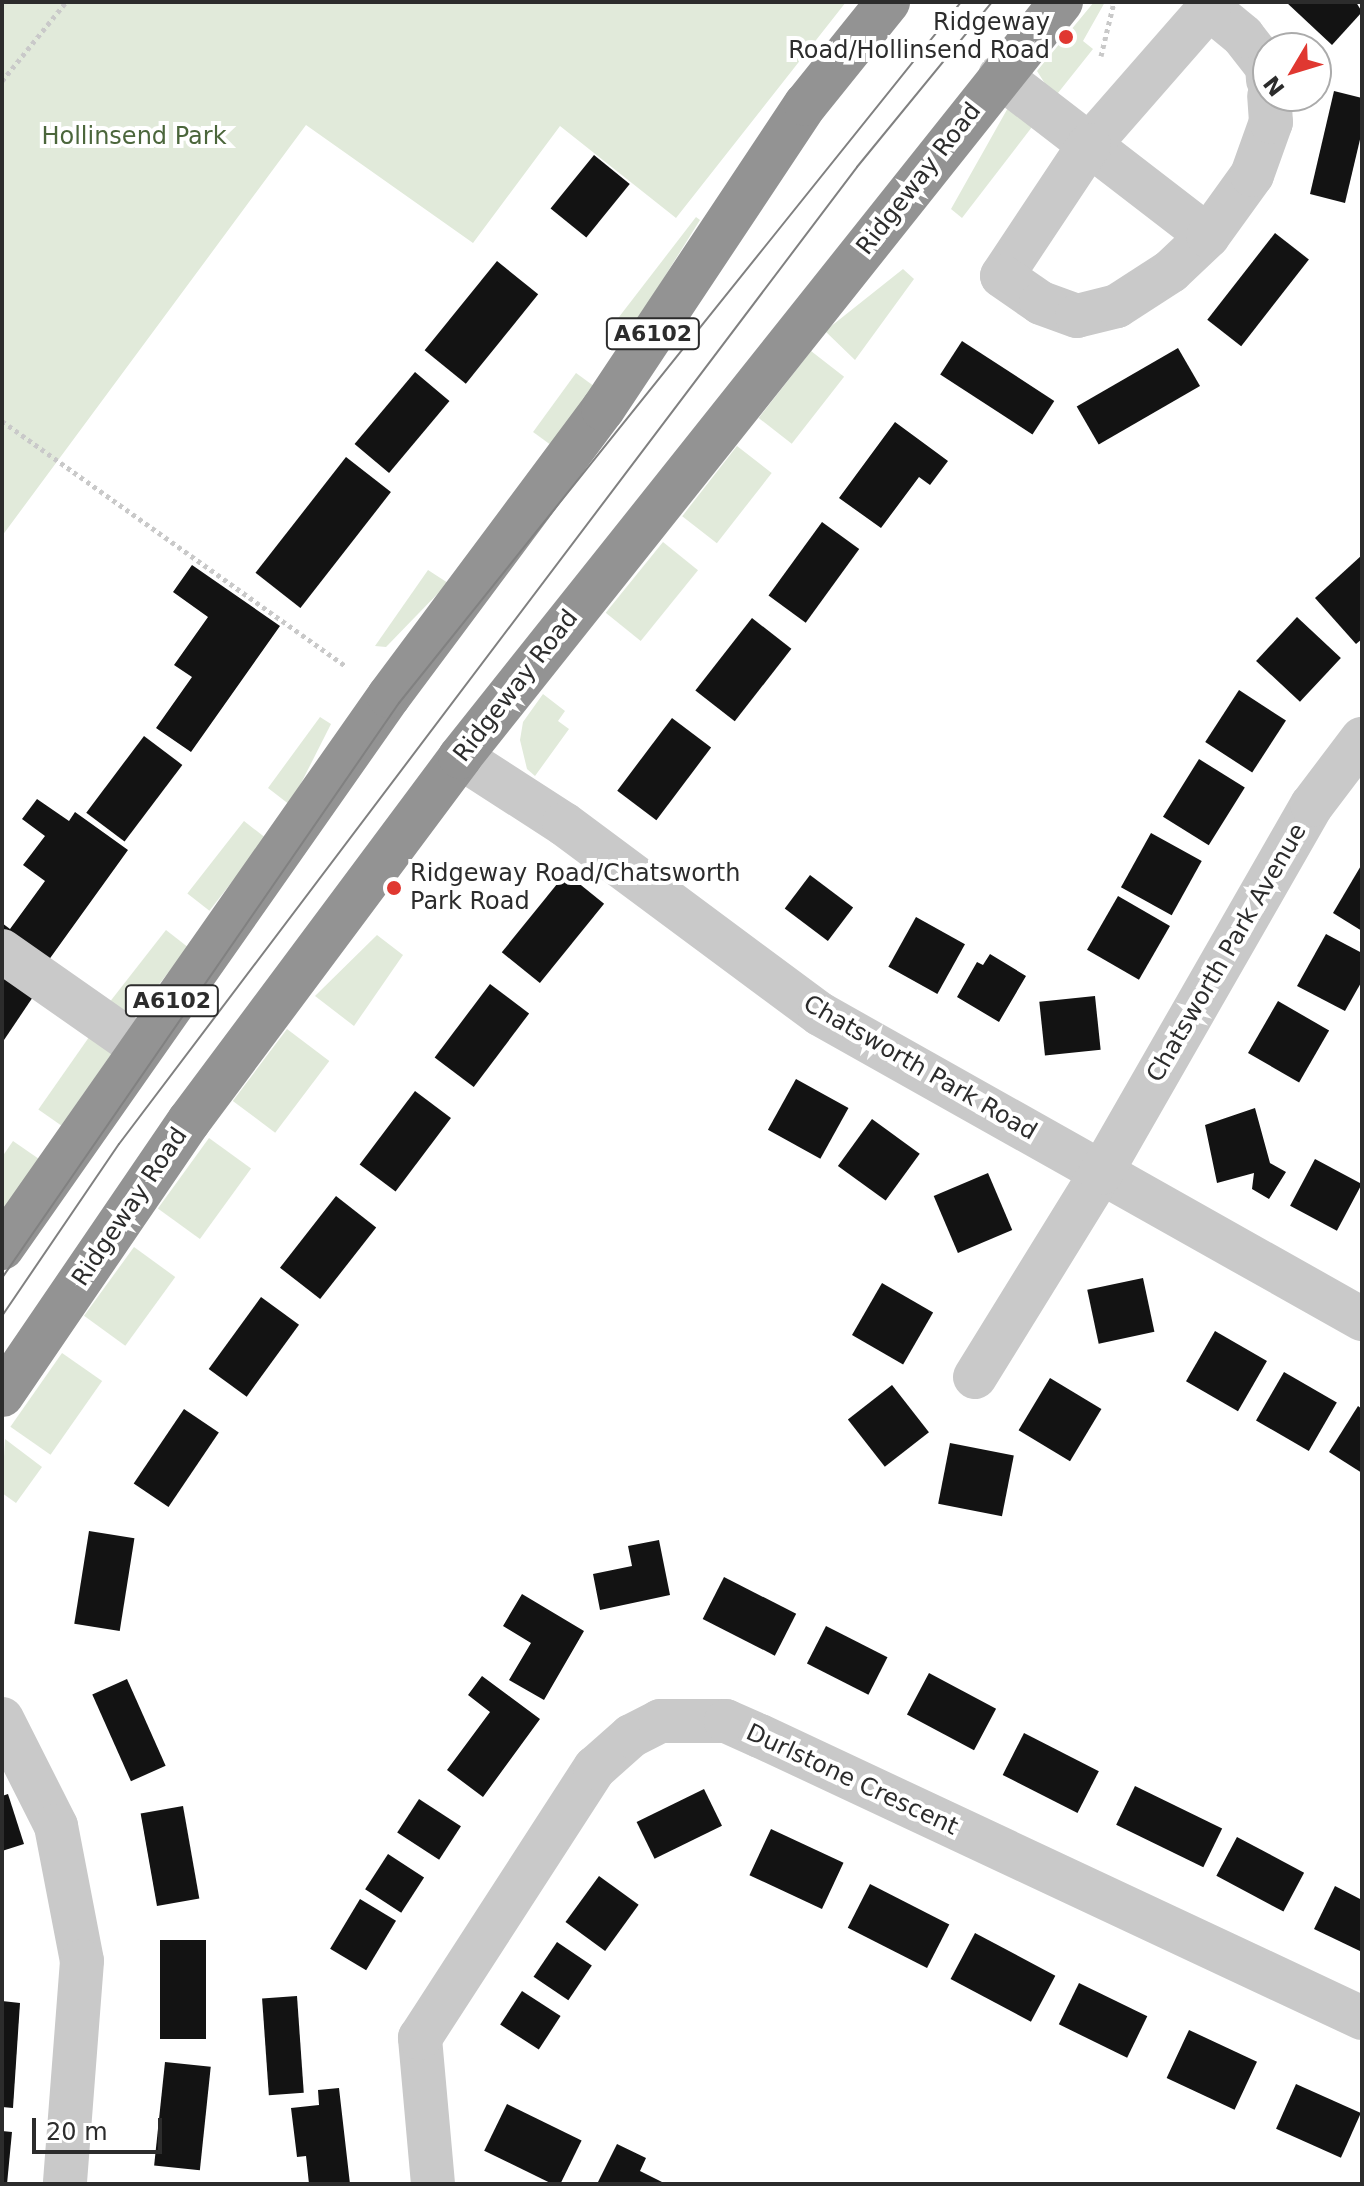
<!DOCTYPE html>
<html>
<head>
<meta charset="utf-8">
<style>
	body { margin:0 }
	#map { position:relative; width:1364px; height:2186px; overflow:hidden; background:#fff; font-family:"DejaVu Sans",sans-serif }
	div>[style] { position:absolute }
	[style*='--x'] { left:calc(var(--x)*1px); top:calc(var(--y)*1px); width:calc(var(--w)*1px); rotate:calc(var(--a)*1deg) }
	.green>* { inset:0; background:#e1eada; transform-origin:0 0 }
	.building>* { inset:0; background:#131313; transform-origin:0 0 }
	.path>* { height:5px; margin-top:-2.5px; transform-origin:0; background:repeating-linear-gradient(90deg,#c9c9c9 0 4px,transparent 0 8px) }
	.minor>* { height:44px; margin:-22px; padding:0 22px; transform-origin:22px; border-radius:22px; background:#c9c9c9 }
	.highway>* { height:44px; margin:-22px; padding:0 22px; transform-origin:22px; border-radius:22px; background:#939393 }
	.tram>* { height:2px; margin:-1px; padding:0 1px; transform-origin:1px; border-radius:1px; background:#818181 }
	.dots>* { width:22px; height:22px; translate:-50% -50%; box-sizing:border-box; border:4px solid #fff; border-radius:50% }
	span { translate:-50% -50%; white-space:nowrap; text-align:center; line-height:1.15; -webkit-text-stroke:8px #fff; paint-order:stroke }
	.shield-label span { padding:2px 6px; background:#fff; border:2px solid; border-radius:6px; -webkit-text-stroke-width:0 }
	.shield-label { font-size:22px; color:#2c2c2c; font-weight:700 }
	.poi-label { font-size:24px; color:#2c2c2c }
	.right { translate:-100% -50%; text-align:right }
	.left { translate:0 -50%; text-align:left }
	.park-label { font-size:24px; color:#4b663b }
	.street-label { font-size:24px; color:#2c2c2c }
	.frame { position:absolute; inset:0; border:4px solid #2c2c2c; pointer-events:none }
	.north { position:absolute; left:1252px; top:32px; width:80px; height:80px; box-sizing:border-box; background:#fff; border:2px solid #ababab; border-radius:50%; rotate:232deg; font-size:22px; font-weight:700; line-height:32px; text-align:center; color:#2c2c2c }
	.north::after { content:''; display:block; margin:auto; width:28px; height:36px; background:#e03831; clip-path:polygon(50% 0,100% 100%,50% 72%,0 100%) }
	.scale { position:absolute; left:32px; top:2118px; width:130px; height:36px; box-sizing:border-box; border:4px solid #2c2c2c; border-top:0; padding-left:10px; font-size:24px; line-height:28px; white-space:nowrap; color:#2c2c2c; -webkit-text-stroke:6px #fff; paint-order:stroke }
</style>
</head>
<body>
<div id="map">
	<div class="green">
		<div style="clip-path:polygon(2px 2px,846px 2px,676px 218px,560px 126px,473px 243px,306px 125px,2px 536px)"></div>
		<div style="clip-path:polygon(1094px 2px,1105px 2px,1083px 41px,1093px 49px,1054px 98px,1037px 71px)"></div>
		<div style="clip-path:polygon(1009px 106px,1042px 114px,962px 218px,951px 209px)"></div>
		<div style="clip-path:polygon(696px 217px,700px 220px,630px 332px,618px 335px,614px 326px,619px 317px)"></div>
		<div style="clip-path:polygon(903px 269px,914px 279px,855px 360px,825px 331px)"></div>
		<div style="left:811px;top:351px;width:42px;height:85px;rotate:38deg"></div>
		<div style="left:576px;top:373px;width:22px;height:73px;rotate:36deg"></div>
		<div style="left:737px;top:446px;width:44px;height:89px;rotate:38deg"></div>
		<div style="left:663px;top:542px;width:45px;height:91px;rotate:39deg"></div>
		<div style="clip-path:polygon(428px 570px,448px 583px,386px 647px,375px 646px)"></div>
		<div style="clip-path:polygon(543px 694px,565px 711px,558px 721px,569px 729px,535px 776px,527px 769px,520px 740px,523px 722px)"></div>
		<div style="clip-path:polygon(320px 717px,331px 724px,290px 805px,268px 788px)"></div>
		<div style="left:244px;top:821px;width:28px;height:92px;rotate:38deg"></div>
		<div style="left:166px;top:930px;width:28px;height:92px;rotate:38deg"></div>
		<div style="clip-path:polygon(377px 935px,403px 955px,354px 1026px,315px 996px)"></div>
		<div style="left:287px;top:1029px;width:53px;height:90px;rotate:37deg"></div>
		<div style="left:94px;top:1030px;width:28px;height:97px;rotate:35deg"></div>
		<div style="left:209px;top:1138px;width:52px;height:87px;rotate:36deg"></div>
		<div style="clip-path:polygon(13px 1141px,39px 1159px,2px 1216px,2px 1157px)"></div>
		<div style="left:134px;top:1247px;width:51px;height:85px;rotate:36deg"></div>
		<div style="left:62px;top:1353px;width:49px;height:90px;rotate:35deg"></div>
		<div style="clip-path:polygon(5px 1439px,42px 1467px,16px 1503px,2px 1493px)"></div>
	</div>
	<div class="building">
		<div style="clip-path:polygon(1286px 2px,1356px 2px,1362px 12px,1332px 45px)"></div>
		<div style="clip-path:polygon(1334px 91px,1362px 98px,1362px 131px,1345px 203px,1310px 194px)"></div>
		<div style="left:594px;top:155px;width:46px;height:69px;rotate:39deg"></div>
		<div style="left:1275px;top:233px;width:43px;height:110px;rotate:38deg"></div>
		<div style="left:497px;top:261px;width:53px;height:115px;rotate:39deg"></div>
		<div style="left:962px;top:341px;width:110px;height:40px;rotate:33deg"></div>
		<div style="left:1178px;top:348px;width:44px;height:117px;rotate:60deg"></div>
		<div style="left:415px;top:372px;width:45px;height:94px;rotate:40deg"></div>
		<div style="clip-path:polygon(895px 422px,948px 461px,930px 485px,919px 477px,881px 528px,839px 498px)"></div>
		<div style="left:346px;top:457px;width:57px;height:147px;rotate:38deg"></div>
		<div style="left:822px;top:522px;width:46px;height:91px;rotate:36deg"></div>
		<div style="clip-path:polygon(1362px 555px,1362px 639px,1356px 644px,1315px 598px)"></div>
		<div style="clip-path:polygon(192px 565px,280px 626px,191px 752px,156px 728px,192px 677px,174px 665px,208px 617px,173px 592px)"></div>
		<div style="left:1297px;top:617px;width:60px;height:60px;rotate:43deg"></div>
		<div style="left:752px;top:618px;width:50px;height:92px;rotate:38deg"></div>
		<div style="left:1239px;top:690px;width:56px;height:62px;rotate:33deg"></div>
		<div style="left:672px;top:718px;width:49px;height:91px;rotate:37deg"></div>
		<div style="left:144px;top:736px;width:48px;height:96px;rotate:37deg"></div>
		<div style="left:1199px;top:759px;width:54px;height:68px;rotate:32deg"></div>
		<div style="clip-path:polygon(37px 799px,69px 821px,75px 812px,128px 850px,43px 968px,2px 938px,2px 923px,10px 929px,45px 881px,23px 865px,45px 836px,22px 819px)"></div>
		<div style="left:1151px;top:833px;width:58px;height:62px;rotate:29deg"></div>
		<div style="clip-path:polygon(1362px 864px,1362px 931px,1333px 913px)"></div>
		<div style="left:566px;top:873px;width:49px;height:102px;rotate:39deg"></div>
		<div style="left:810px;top:875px;width:54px;height:42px;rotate:37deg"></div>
		<div style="left:1118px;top:896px;width:60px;height:62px;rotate:30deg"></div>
		<div style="left:916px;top:917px;width:56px;height:57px;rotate:29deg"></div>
		<div style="clip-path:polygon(1326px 934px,1362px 953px,1362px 981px,1345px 1011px,1297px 986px)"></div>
		<div style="clip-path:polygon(990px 954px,1026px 976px,999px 1022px,957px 997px,977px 962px,983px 965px)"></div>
		<div style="clip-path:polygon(2px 959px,41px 985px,2px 1043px)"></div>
		<div style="left:490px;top:984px;width:49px;height:92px;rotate:37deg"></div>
		<div style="left:1095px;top:996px;width:54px;height:56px;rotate:84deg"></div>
		<div style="left:1278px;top:1001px;width:59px;height:60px;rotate:30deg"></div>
		<div style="left:796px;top:1079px;width:60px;height:58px;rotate:29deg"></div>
		<div style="left:415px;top:1091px;width:45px;height:92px;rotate:37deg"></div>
		<div style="clip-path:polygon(1255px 1108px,1270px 1163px,1286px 1172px,1269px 1199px,1252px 1189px,1254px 1173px,1217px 1183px,1205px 1125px)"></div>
		<div style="left:872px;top:1119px;width:59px;height:58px;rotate:36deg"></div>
		<div style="left:1315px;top:1159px;width:53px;height:53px;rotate:28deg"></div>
		<div style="left:988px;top:1173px;width:62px;height:59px;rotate:67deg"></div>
		<div style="left:336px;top:1196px;width:51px;height:91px;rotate:38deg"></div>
		<div style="left:1143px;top:1278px;width:55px;height:57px;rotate:78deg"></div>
		<div style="left:882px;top:1283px;width:59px;height:60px;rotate:30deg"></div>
		<div style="left:261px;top:1297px;width:47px;height:89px;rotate:36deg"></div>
		<div style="left:1215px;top:1331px;width:60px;height:58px;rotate:30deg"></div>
		<div style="left:1284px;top:1372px;width:61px;height:56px;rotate:30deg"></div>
		<div style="left:1050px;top:1378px;width:60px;height:61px;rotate:31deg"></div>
		<div style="left:892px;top:1385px;width:60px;height:56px;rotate:52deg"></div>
		<div style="clip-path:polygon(1358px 1406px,1362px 1409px,1362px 1473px,1329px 1452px)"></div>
		<div style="left:184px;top:1409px;width:42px;height:90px;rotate:34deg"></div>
		<div style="left:950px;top:1443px;width:65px;height:62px;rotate:11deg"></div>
		<div style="left:89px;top:1531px;width:46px;height:94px;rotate:9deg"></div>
		<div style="clip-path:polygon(659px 1540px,670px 1595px,600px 1610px,593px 1574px,632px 1566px,628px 1546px)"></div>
		<div style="left:724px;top:1577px;width:81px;height:47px;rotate:27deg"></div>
		<div style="clip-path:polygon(522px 1594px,584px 1631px,544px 1700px,509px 1680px,531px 1643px,503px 1626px)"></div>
		<div style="left:826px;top:1626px;width:69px;height:42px;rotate:27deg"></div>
		<div style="left:929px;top:1673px;width:76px;height:47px;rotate:28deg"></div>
		<div style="clip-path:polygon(482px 1676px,540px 1719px,483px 1797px,447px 1770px,490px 1712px,468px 1695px)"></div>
		<div style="left:127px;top:1679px;width:95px;height:38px;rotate:66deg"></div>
		<div style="left:1024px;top:1733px;width:84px;height:47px;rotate:27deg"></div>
		<div style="left:1135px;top:1786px;width:97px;height:43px;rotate:26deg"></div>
		<div style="left:704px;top:1789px;width:41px;height:75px;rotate:64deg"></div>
		<div style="clip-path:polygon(8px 1794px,24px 1844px,2px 1851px,2px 1796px)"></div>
		<div style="left:419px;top:1799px;width:50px;height:40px;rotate:33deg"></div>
		<div style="left:183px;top:1806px;width:94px;height:43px;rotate:80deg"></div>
		<div style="left:771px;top:1829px;width:80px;height:51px;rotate:25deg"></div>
		<div style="left:1237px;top:1837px;width:76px;height:44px;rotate:28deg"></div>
		<div style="left:388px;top:1854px;width:43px;height:42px;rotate:33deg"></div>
		<div style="left:599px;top:1876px;width:49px;height:57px;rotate:36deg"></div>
		<div style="left:870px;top:1884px;width:89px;height:49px;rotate:27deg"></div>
		<div style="clip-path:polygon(1335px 1886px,1362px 1900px,1362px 1952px,1314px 1929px)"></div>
		<div style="left:360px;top:1899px;width:42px;height:58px;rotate:31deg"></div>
		<div style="left:975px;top:1933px;width:91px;height:52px;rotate:28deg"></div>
		<div style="left:160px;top:1940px;width:46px;height:99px"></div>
		<div style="left:557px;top:1942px;width:42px;height:42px;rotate:34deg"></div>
		<div style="left:1079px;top:1983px;width:76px;height:46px;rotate:26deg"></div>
		<div style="left:522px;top:1991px;width:46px;height:40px;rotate:33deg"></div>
		<div style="left:297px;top:1996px;width:97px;height:35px;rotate:86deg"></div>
		<div style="clip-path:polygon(2px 2001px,20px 2003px,13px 2108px,2px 2107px)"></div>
		<div style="left:1189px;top:2030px;width:75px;height:53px;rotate:25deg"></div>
		<div style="left:165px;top:2062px;width:46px;height:104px;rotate:6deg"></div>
		<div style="left:1296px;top:2084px;width:71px;height:49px;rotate:24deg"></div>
		<div style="clip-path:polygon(339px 2088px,350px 2184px,309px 2184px,306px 2156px,297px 2157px,291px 2108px,319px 2105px,318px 2090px)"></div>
		<div style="left:507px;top:2104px;width:83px;height:52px;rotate:26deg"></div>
		<div style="clip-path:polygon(2px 2131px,12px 2132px,7px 2184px,2px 2184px)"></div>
		<div style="clip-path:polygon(617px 2144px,646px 2158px,640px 2171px,666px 2184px,597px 2184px)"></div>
	</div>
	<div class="path">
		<div style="--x:1101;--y:56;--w:56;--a:-76.5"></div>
		<div style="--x:2;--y:81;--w:102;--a:-51"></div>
		<div style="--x:2;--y:421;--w:422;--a:35.5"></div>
	</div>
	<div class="minor">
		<div style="--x:1000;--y:76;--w:262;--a:37.6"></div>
		<div style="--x:1268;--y:80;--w:13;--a:-94"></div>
		<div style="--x:1267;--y:67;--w:39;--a:-128"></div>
		<div style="--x:1243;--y:36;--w:44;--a:-140.5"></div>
		<div style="--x:1209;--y:8;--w:182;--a:131.2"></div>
		<div style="--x:1089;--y:145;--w:157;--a:123.6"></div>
		<div style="--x:1002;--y:276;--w:47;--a:34.7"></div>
		<div style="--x:1041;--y:303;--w:38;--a:20"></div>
		<div style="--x:1077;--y:316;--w:41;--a:-14"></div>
		<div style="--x:1117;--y:306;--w:64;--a:-32.9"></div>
		<div style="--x:1171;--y:271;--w:51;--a:-43.4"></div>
		<div style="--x:1208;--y:236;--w:75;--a:-54.2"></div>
		<div style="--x:1252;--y:175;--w:56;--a:-70.3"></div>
		<div style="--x:1271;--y:122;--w:26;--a:-94"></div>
		<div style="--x:460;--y:757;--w:124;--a:32.8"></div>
		<div style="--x:564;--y:824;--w:319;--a:36.6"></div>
		<div style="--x:820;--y:1014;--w:622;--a:29.37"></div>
		<div style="--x:2;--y:951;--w:167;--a:35"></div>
		<div style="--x:975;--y:1377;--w:240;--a:-58.3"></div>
		<div style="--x:1101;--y:1173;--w:424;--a:-60.2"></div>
		<div style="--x:1312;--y:805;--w:83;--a:-52.9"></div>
		<div style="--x:2;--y:1719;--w:120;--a:63.2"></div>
		<div style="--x:56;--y:1826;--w:137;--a:79.1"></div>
		<div style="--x:82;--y:1961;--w:224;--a:94.4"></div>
		<div style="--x:433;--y:2184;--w:147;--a:-95.1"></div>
		<div style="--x:420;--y:2038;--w:322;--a:-57.1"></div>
		<div style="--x:595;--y:1768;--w:48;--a:-41.6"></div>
		<div style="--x:631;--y:1736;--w:33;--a:-27"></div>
		<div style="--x:660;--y:1721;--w:66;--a:0"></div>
		<div style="--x:726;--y:1721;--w:37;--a:24"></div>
		<div style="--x:760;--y:1736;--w:665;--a:25.1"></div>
	</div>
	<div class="highway">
		<div style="--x:2;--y:1248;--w:674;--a:-54.97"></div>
		<div style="--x:389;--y:696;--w:358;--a:-53.3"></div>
		<div style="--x:603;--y:409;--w:366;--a:-56.4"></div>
		<div style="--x:806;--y:104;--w:131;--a:-51.2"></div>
		<div style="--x:2;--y:1395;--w:332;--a:-55.7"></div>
		<div style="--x:189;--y:1121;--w:454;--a:-53.3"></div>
		<div style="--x:460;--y:757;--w:965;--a:-51.48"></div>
	</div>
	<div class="tram">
		<div style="--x:2;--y:1278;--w:699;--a:-55.38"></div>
		<div style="--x:399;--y:703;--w:898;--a:-51.28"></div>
		<div style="--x:2;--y:1316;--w:208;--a:-55.8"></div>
		<div style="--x:119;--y:1144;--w:1224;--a:-52.93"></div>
		<div style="--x:857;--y:167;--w:213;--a:-50.7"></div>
	</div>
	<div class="dots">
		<div style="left:1066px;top:37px;background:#e03831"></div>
		<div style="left:394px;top:888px;background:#e03831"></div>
	</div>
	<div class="shield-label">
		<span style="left:653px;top:334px">A6102</span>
		<span style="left:172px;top:1001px">A6102</span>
	</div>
	<div class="poi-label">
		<span class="right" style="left:1050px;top:37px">Ridgeway<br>Road/Hollinsend Road</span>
		<span class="left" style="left:410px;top:888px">Ridgeway Road/Chatsworth<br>Park Road</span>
	</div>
	<div class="park-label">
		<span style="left:134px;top:137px">Hollinsend Park</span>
	</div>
	<div class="street-label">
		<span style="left:919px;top:179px;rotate:-52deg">Ridgeway Road</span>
		<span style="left:516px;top:686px;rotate:-52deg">Ridgeway Road</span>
		<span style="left:1227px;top:953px;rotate:-60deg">Chatsworth Park Avenue</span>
		<span style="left:920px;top:1068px;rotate:30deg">Chatsworth Park Road</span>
		<span style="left:130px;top:1207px;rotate:-56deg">Ridgeway Road</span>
		<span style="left:852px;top:1780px;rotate:25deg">Durlstone Crescent</span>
	</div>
	<div class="frame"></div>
	<div class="north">N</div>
	<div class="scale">20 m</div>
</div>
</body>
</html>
